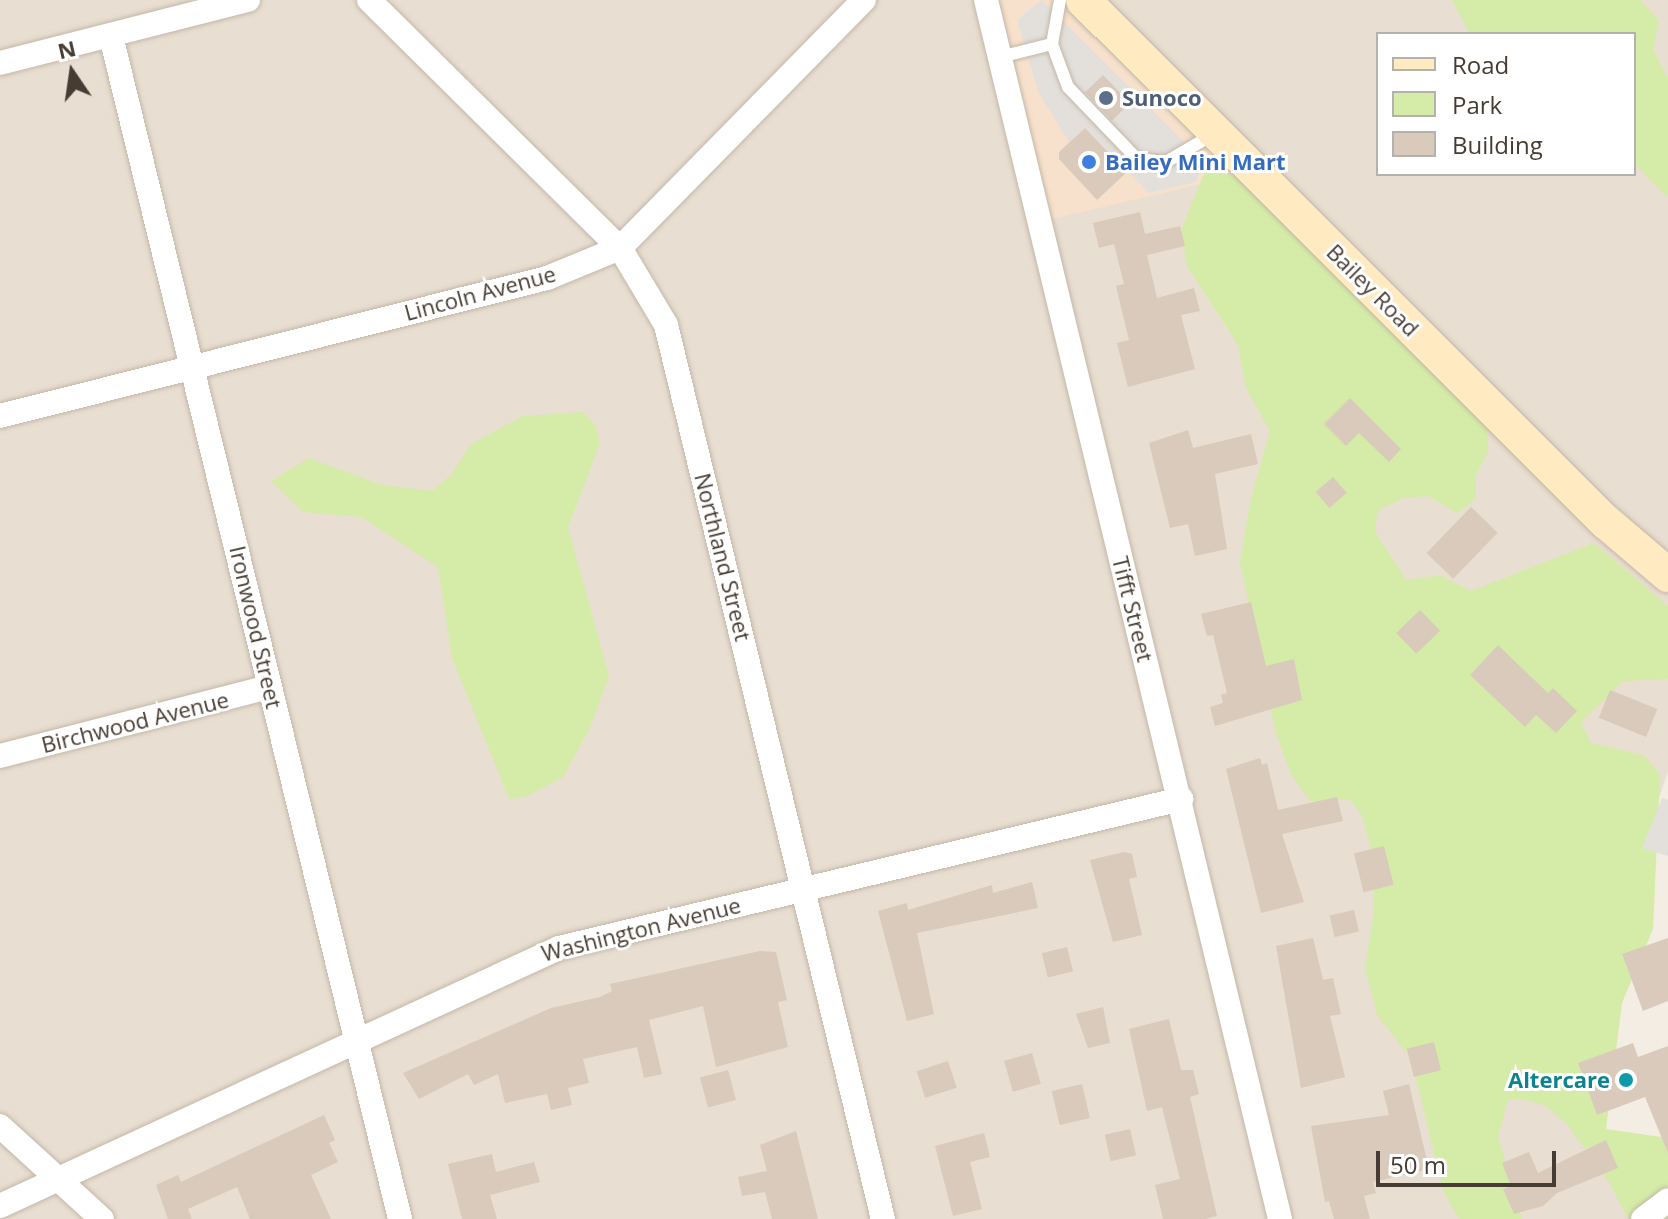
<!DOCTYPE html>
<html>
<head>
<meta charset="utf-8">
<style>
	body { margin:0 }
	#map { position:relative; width:1668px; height:1219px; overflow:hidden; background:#f3ede3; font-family:"Open Sans",sans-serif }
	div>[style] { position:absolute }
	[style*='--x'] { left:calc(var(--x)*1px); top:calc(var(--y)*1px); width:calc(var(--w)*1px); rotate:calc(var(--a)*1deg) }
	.residential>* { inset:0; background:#e8ded1 }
	.commercial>* { inset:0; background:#f8e1cc }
	.green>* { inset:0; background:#d4eca8 }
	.parking>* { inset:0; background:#e3e0dc }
	.building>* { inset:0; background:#d9cabb; transform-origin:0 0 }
	.roads { filter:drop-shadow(0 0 2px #c3b7a8) drop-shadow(0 0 2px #c3b7a8) }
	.lane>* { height:12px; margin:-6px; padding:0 6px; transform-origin:6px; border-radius:6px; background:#fff }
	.street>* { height:24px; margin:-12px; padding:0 12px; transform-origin:12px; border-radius:12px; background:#fff }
	.secondary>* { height:34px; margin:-17px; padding:0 17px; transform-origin:17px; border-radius:17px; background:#ffeac2 }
	.dots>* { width:22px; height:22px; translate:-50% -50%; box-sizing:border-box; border:4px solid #fff; border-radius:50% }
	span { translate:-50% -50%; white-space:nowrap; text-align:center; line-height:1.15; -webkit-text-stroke:6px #fff; paint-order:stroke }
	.service-label { font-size:22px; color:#4e5e75; font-weight:700 }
	.left { translate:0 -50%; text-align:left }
	.shop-label { font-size:22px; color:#366cbe; font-weight:700 }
	.street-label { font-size:22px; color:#463c33 }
	.culture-label { font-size:22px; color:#0d838f; font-weight:700 }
	.right { translate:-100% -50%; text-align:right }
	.legend { position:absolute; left:1376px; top:32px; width:260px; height:144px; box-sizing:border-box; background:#fff; border:2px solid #b5b1ad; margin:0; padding:10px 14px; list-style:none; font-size:24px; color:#463c33 }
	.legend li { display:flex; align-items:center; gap:16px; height:40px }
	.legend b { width:40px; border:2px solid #b5b1ad }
	.north { position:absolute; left:32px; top:32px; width:80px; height:80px; -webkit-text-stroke:6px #fff; paint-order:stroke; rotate:347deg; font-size:22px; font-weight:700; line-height:32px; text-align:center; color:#463c33 }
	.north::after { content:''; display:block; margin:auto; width:28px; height:36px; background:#463c33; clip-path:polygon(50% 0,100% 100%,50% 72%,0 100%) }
	.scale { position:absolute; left:1376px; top:1151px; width:180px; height:36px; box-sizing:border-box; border:4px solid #463c33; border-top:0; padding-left:10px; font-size:24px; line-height:28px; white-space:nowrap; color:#463c33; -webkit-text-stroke:6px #fff; paint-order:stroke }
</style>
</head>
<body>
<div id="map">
	<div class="residential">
		<div style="clip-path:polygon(evenodd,0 0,1668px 0,1668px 772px,1558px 1083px,1668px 1219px,0 1219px,0 0,1378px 34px,1634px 34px,1634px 174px,1378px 174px,1378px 34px)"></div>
	</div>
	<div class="commercial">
		<div style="clip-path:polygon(986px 0,1083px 0,1244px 162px,1218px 180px,1039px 222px)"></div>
	</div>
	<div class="green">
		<div style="clip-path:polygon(1452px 0,1640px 0,1659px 20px,1653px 50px,1668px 78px,1668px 198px,1634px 163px,1634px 34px,1470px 34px)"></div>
		<div style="clip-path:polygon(1206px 169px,1237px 177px,1375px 308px,1487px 429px,1488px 452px,1476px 475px,1476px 499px,1457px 513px,1428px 496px,1404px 498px,1378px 510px,1375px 531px,1406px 580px,1440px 575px,1471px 591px,1594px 543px,1668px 606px,1668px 679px,1623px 681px,1581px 722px,1591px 743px,1643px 755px,1660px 774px,1653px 929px,1622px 1003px,1606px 1129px,1668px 1138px,1668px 1219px,1628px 1219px,1608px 1180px,1567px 1124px,1545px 1106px,1522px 1099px,1508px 1099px,1498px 1137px,1522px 1219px,1459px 1219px,1443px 1190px,1411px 1058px,1377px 1015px,1365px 968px,1374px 911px,1374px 860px,1362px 815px,1349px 799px,1311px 802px,1292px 776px,1276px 734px,1240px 562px,1250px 502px,1270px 431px,1246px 388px,1238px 345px,1187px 266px,1181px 230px)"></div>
		<div style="clip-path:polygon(583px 412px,595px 425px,600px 443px,568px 527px,609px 676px,590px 728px,563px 777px,525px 797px,509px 799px,452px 658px,438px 567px,361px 517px,303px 512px,271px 481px,309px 458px,382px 485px,432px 491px,452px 474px,470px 445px,523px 416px)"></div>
	</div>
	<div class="parking">
		<div style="clip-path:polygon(1042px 0,1204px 162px,1196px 182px,1149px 193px,1085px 128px,1069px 142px,1039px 94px,1017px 20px)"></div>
		<div style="clip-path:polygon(1662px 798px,1668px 800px,1668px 856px,1642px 848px)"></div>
	</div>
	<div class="building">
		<div style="left:1103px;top:75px;width:39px;height:25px;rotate:46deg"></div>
		<div style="clip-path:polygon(1085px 128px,1127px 172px,1097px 200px,1059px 159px,1059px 152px)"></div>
		<div style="clip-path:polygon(1140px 212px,1145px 234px,1180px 226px,1185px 246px,1147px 255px,1157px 298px,1194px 288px,1200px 311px,1181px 315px,1195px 369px,1128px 387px,1117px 343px,1129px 340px,1116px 286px,1124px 284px,1114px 244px,1099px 248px,1093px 223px)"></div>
		<div style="clip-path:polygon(1350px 398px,1401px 449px,1389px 462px,1359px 433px,1346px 446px,1324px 424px)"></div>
		<div style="clip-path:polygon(1188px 430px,1193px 448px,1251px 434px,1258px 464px,1215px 474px,1227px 549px,1195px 556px,1188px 524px,1170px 528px,1149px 443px)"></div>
		<div style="left:1333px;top:477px;width:21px;height:23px;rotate:49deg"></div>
		<div style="left:1471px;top:507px;width:37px;height:64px;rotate:44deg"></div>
		<div style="clip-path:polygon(1251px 602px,1266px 666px,1294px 659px,1302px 700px,1215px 726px,1210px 707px,1223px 703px,1221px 695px,1227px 693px,1213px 635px,1207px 636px,1201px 614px)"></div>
		<div style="left:1420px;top:610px;width:29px;height:33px;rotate:46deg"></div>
		<div style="clip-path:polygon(1498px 645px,1548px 693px,1553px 688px,1577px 711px,1556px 733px,1536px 715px,1525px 727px,1470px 675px)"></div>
		<div style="left:1610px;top:690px;width:51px;height:30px;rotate:22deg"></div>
		<div style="clip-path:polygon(1260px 758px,1262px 765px,1267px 763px,1278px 810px,1337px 797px,1343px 821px,1282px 834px,1304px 902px,1261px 913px,1226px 769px)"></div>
		<div style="left:1384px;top:846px;width:40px;height:31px;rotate:76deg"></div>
		<div style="clip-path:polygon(1124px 852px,1132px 854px,1137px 877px,1129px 879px,1142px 935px,1113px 942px,1090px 860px)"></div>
		<div style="clip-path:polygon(1032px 882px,1038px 908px,917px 933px,934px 1014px,907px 1021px,878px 911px,907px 903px,908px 910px,992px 885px,993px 893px)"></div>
		<div style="left:1354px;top:910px;width:22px;height:25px;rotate:77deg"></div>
		<div style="clip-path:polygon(1313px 938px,1323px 980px,1333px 978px,1341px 1014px,1330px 1016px,1345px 1077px,1301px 1088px,1276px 946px)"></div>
		<div style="clip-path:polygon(1668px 938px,1668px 1001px,1643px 1011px,1622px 954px)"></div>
		<div style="left:1067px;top:947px;width:25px;height:26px;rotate:76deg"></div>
		<div style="clip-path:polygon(760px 951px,776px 952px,787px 1000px,778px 1002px,788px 1047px,716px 1067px,703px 1006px,649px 1020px,662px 1074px,644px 1078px,637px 1047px,583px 1059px,589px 1083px,568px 1088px,572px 1105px,551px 1110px,547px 1094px,505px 1103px,498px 1074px,474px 1085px,468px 1074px,419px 1099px,403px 1073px,551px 1008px,600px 997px,612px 991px,610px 984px)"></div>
		<div style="clip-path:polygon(1103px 1007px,1110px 1043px,1088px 1048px,1076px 1014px)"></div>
		<div style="clip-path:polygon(1169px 1019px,1181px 1070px,1193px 1070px,1199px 1094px,1190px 1097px,1217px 1216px,1205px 1219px,1163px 1219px,1155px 1185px,1180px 1179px,1162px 1107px,1147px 1111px,1129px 1029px)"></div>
		<div style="left:1434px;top:1042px;width:29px;height:28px;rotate:76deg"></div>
		<div style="clip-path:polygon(1633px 1043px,1638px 1057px,1668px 1046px,1668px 1153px,1645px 1097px,1597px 1115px,1578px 1063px)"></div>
		<div style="left:1032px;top:1053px;width:32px;height:29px;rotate:74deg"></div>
		<div style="left:948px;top:1061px;width:28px;height:33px;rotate:72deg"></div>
		<div style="left:728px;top:1070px;width:31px;height:29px;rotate:75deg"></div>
		<div style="left:1082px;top:1084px;width:35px;height:31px;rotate:77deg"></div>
		<div style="clip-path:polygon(1409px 1084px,1429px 1169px,1373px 1182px,1376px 1193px,1364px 1196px,1370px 1219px,1334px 1219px,1329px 1201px,1325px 1202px,1311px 1126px,1389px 1115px,1383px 1091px)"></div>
		<div style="clip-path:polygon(324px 1115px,335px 1140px,329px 1143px,338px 1162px,311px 1175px,331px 1219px,250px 1219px,237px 1187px,188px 1209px,192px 1219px,168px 1219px,156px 1185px,178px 1175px,181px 1182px)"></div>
		<div style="left:1130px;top:1129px;width:27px;height:26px;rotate:77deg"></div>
		<div style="clip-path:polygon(796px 1131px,818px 1219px,772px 1219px,765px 1192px,742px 1196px,738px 1177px,767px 1171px,760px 1145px)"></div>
		<div style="clip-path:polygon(984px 1133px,990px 1157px,970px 1162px,982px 1209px,953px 1216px,935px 1146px)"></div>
		<div style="clip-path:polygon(1606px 1140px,1618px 1168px,1557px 1193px,1543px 1206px,1514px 1214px,1503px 1189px,1511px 1186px,1502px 1163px,1529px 1152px,1538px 1173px)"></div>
		<div style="clip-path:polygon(492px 1154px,496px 1172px,534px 1162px,540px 1182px,490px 1195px,497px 1219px,462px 1219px,448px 1164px)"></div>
	</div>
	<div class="roads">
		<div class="lane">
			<div style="--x:1060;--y:0;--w:45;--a:100.3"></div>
			<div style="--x:1052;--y:44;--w:46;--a:69.6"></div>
			<div style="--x:1068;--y:87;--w:100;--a:46.2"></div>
			<div style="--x:1137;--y:159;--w:29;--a:6"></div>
			<div style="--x:1166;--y:162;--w:56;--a:-30.3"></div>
			<div style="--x:1000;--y:57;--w:54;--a:-14"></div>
		</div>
		<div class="street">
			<div style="--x:369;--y:0;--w:353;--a:44.7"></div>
			<div style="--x:620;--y:248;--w:90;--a:59.1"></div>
			<div style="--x:666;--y:325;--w:920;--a:76.36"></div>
			<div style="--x:986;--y:0;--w:1254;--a:76.44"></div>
			<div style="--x:111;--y:36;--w:1218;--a:76.27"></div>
			<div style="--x:0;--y:63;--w:256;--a:-14.3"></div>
			<div style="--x:0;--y:416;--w:564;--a:-14.16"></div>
			<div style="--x:547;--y:278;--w:79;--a:-22.3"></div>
			<div style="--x:620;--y:248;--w:348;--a:-45.5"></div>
			<div style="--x:0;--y:756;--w:278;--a:-14.4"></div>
			<div style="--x:0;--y:1126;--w:138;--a:42.4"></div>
			<div style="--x:0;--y:1206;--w:616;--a:-24.78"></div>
			<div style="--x:559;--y:948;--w:640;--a:-13.47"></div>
			<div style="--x:1643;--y:1219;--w:31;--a:-37"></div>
		</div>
		<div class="secondary">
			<div style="--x:1083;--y:0;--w:739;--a:44.95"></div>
			<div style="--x:1606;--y:522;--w:82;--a:40.5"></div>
		</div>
	</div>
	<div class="dots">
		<div style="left:1106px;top:98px;background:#5c6f8a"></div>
		<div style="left:1089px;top:162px;background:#3f7fe0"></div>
		<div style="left:1626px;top:1080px;background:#0f9aa8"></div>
	</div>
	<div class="service-label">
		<span class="left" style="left:1122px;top:98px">Sunoco</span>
	</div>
	<div class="shop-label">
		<span class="left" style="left:1105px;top:162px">Bailey Mini Mart</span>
	</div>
	<div class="street-label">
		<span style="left:1373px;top:290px;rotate:45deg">Bailey Road</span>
		<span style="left:480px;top:293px;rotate:-15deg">Lincoln Avenue</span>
		<span style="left:723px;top:557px;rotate:76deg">Northland Street</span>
		<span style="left:1133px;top:609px;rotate:76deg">Tifft Street</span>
		<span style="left:256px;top:627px;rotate:77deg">Ironwood Street</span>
		<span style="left:135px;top:722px;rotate:-14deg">Birchwood Avenue</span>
		<span style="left:641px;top:929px;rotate:-14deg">Washington Avenue</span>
	</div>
	<div class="culture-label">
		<span class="right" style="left:1610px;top:1080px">Altercare</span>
	</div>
	<ul class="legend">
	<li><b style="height:10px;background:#ffeac2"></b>Road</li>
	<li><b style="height:22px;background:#d4eca8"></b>Park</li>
	<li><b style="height:22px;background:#d9cabb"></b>Building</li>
	</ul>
	<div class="north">N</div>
	<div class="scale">50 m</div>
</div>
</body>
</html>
